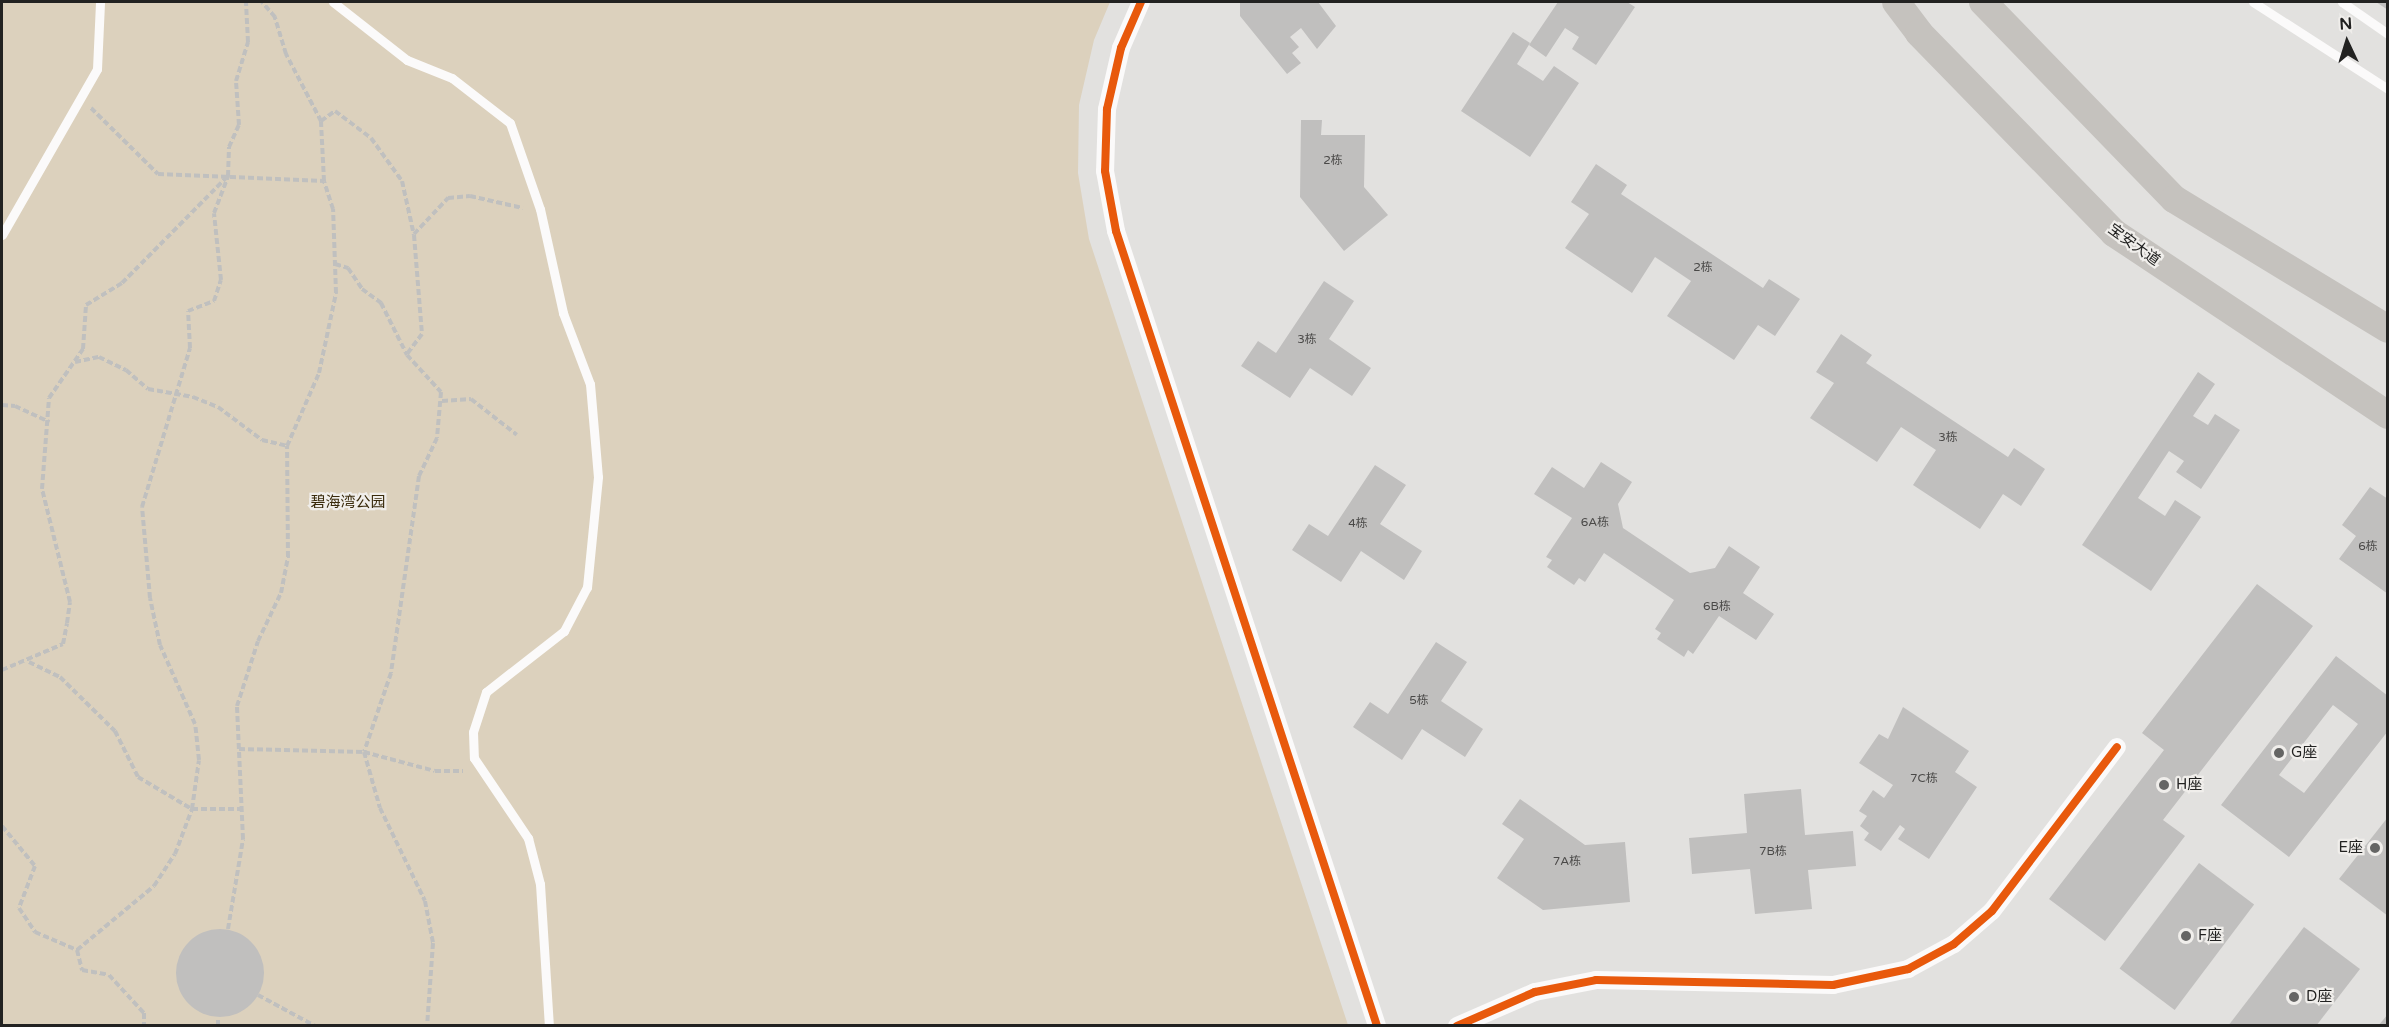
<!DOCTYPE html>
<html>
<head>
<meta charset="utf-8">
<style>
	body { margin:0 }
	#map { position:relative; width:2389px; height:1027px; overflow:hidden; background:#e2e1df; font-family:"Varela Round","Noto Sans SC",sans-serif }
	div>[style] { position:absolute }
	[style*='--x'] { left:calc(var(--x)*1px); top:calc(var(--y)*1px); width:calc(var(--w)*1px); rotate:calc(var(--a)*1deg) }
	.green>* { inset:0; background:#dcd1bd }
	.building>* { inset:0; background:#c0bfbe; transform-origin:0 0 }
	.round { border-radius:50% }
	.path>* { height:4px; margin-top:-2px; transform-origin:0; background:repeating-linear-gradient(90deg,#c0c0bf 0 6px,transparent 0 9px) }
	.lane>* { height:9px; margin:-4.5px; padding:0 4.5px; transform-origin:4.5px; border-radius:4.5px; background:#fbfafa }
	.street>* { height:18px; margin:-9px; padding:0 9px; transform-origin:9px; border-radius:9px; background:#fbfafa }
	.primary>* { height:28px; margin:-14px; padding:0 14px; transform-origin:14px; border-radius:14px; background:#c5c2be }
	.cycleway>* { height:8px; margin:-4px; padding:0 4px; transform-origin:4px; border-radius:4px; background:#e8590c }
	.dots>* { width:16px; height:16px; translate:-50% -50%; box-sizing:border-box; border:3px solid #f0eeeb; border-radius:50% }
	span { translate:-50% -50%; white-space:nowrap; text-align:center; line-height:1.15; -webkit-text-stroke:4.5px #f0eeeb; paint-order:stroke }
	.number-label { font-size:12px; color:#4a4948 }
	.number-label span { -webkit-text-stroke-width:0 }
	.street-label { font-size:15px; color:#222221 }
	.park-label { font-size:15px; color:#3a2b0c }
	.poi-label { font-size:15px; color:#222221 }
	.left { translate:0 -50%; text-align:left }
	.right { translate:-100% -50%; text-align:right }
	.frame { position:absolute; inset:0; border:3px solid #222221; pointer-events:none }
	.north { position:absolute; left:2317px; top:12px; width:60px; height:60px; -webkit-text-stroke:4px #f0eeeb; paint-order:stroke; rotate:356deg; font-size:16px; font-weight:700; line-height:24px; text-align:center; color:#222221 }
	.north::after { content:''; display:block; margin:auto; width:21px; height:27px; background:#222221; clip-path:polygon(50% 0,100% 100%,50% 72%,0 100%) }
</style>
</head>
<body>
<div id="map">
	<div class="green">
		<div style="clip-path:polygon(2px 2px,1110px 2px,1094px 40px,1079px 105px,1078px 173px,1089px 239px,1348px 1025px,2px 1026px)"></div>
	</div>
	<div class="building">
		<div style="clip-path:polygon(1240px 2px,1318px 2px,1336px 26px,1317px 49px,1301px 28px,1290px 37px,1299px 47px,1292px 53px,1301px 63px,1287px 74px,1240px 16px)"></div>
		<div style="clip-path:polygon(1558px 2px,1627px 2px,1635px 7px,1596px 65px,1572px 49px,1579px 37px,1565px 28px,1546px 57px,1529px 45px)"></div>
		<div style="clip-path:polygon(2376px 2px,2388px 2px,2388px 10px)"></div>
		<div style="clip-path:polygon(1513px 32px,1530px 43px,1517px 64px,1543px 81px,1554px 66px,1579px 83px,1530px 157px,1461px 111px)"></div>
		<div style="clip-path:polygon(1301px 120px,1322px 120px,1321px 135px,1365px 135px,1364px 187px,1388px 215px,1344px 251px,1300px 197px)"></div>
		<div style="clip-path:polygon(1596px 164px,1627px 185px,1621px 194px,1763px 288px,1769px 279px,1800px 299px,1775px 336px,1758px 325px,1734px 360px,1667px 316px,1691px 281px,1655px 257px,1632px 293px,1565px 248px,1589px 214px,1571px 202px)"></div>
		<div style="clip-path:polygon(1324px 281px,1354px 301px,1329px 339px,1371px 368px,1352px 396px,1310px 368px,1290px 398px,1241px 366px,1258px 341px,1276px 353px)"></div>
		<div style="clip-path:polygon(1841px 334px,1872px 355px,1866px 363px,2008px 457px,2014px 448px,2045px 469px,2021px 506px,2003px 494px,1980px 529px,1913px 485px,1936px 450px,1901px 427px,1877px 462px,1810px 418px,1834px 383px,1816px 372px)"></div>
		<div style="clip-path:polygon(2198px 372px,2215px 384px,2193px 416px,2208px 425px,2215px 414px,2240px 430px,2201px 489px,2176px 472px,2184px 461px,2169px 451px,2138px 498px,2165px 516px,2175px 500px,2201px 517px,2151px 591px,2082px 545px)"></div>
		<div style="clip-path:polygon(1601px 462px,1632px 482px,1618px 504px,1623px 528px,1690px 573px,1715px 568px,1729px 546px,1760px 567px,1743px 593px,1774px 614px,1756px 640px,1719px 616px,1693px 654px,1688px 650px,1684px 657px,1657px 639px,1661px 633px,1655px 629px,1674px 600px,1604px 553px,1585px 582px,1579px 578px,1574px 585px,1547px 567px,1552px 560px,1546px 557px,1572px 518px,1534px 494px,1552px 467px,1584px 488px)"></div>
		<div style="clip-path:polygon(1375px 465px,1406px 485px,1380px 524px,1422px 551px,1404px 580px,1361px 551px,1341px 582px,1292px 550px,1309px 524px,1328px 536px)"></div>
		<div style="clip-path:polygon(2370px 487px,2388px 499px,2388px 594px,2339px 559px,2356px 536px,2342px 525px)"></div>
		<div style="clip-path:polygon(2257px 584px,2313px 626px,2163px 820px,2185px 836px,2105px 941px,2049px 899px,2164px 750px,2142px 733px)"></div>
		<div style="clip-path:polygon(1436px 642px,1467px 662px,1441px 701px,1483px 729px,1465px 757px,1422px 729px,1402px 760px,1353px 727px,1370px 702px,1388px 714px)"></div>
		<div style="clip-path:polygon(evenodd,2336px 656px,2388px 696px,2388px 731px,2289px 857px,2221px 805px,2336px 656px,2333px 705px,2358px 724px,2304px 793px,2279px 775px,2333px 705px)"></div>
		<div style="clip-path:polygon(1903px 707px,1969px 751px,1955px 772px,1977px 787px,1929px 859px,1898px 839px,1905px 829px,1900px 825px,1881px 851px,1864px 840px,1869px 833px,1860px 826px,1867px 816px,1859px 811px,1873px 790px,1884px 798px,1893px 785px,1859px 763px,1879px 734px,1888px 739px)"></div>
		<div style="clip-path:polygon(1801px 789px,1805px 835px,1853px 831px,1856px 866px,1808px 870px,1812px 909px,1755px 914px,1750px 869px,1692px 874px,1689px 838px,1747px 833px,1744px 794px)"></div>
		<div style="clip-path:polygon(1520px 799px,1585px 845px,1625px 842px,1630px 902px,1543px 910px,1497px 878px,1524px 839px,1502px 824px)"></div>
		<div style="clip-path:polygon(2388px 817px,2388px 916px,2339px 879px)"></div>
		<div style="left:2199px;top:863px;width:69px;height:132px;rotate:37deg"></div>
		<div style="clip-path:polygon(2304px 927px,2360px 969px,2316px 1026px,2228px 1026px)"></div>
		<div class="round" style="left:176px;top:929px;width:88px;height:88px"></div>
		<div style="clip-path:polygon(2388px 1014px,2388px 1026px,2378px 1026px)"></div>
	</div>
	<div class="path">
		<div style="--x:91;--y:108;--w:94;--a:44.6"></div>
		<div style="--x:158;--y:174;--w:166;--a:2.4"></div>
		<div style="--x:321;--y:121;--w:17;--a:-36"></div>
		<div style="--x:335;--y:111;--w:45;--a:36.9"></div>
		<div style="--x:371;--y:138;--w:53;--a:54.2"></div>
		<div style="--x:402;--y:181;--w:55;--a:77.5"></div>
		<div style="--x:414;--y:235;--w:99;--a:85.4"></div>
		<div style="--x:422;--y:334;--w:25;--a:127"></div>
		<div style="--x:414;--y:234;--w:50;--a:-46.6"></div>
		<div style="--x:448;--y:198;--w:22;--a:-5"></div>
		<div style="--x:470;--y:196;--w:54;--a:12.8"></div>
		<div style="--x:335;--y:264;--w:14;--a:17"></div>
		<div style="--x:348;--y:268;--w:25;--a:56"></div>
		<div style="--x:362;--y:289;--w:24;--a:36"></div>
		<div style="--x:381;--y:303;--w:58;--a:63.4"></div>
		<div style="--x:407;--y:355;--w:50;--a:47.4"></div>
		<div style="--x:441;--y:392;--w:46;--a:95"></div>
		<div style="--x:437;--y:438;--w:42;--a:115.3"></div>
		<div style="--x:419;--y:476;--w:199;--a:98.1"></div>
		<div style="--x:391;--y:673;--w:83;--a:108.9"></div>
		<div style="--x:364;--y:752;--w:58;--a:74.1"></div>
		<div style="--x:380;--y:808;--w:103;--a:64.2"></div>
		<div style="--x:425;--y:901;--w:43;--a:79.2"></div>
		<div style="--x:433;--y:943;--w:83;--a:94.1"></div>
		<div style="--x:75;--y:362;--w:25;--a:-12"></div>
		<div style="--x:99;--y:357;--w:30;--a:26"></div>
		<div style="--x:126;--y:370;--w:29;--a:41"></div>
		<div style="--x:148;--y:389;--w:46;--a:10.1"></div>
		<div style="--x:193;--y:397;--w:27;--a:22"></div>
		<div style="--x:218;--y:407;--w:55;--a:36.9"></div>
		<div style="--x:262;--y:440;--w:26;--a:13"></div>
		<div style="--x:442;--y:401;--w:29;--a:-4"></div>
		<div style="--x:471;--y:399;--w:58;--a:38"></div>
		<div style="--x:2;--y:405;--w:13;--a:4"></div>
		<div style="--x:15;--y:406;--w:38;--a:25"></div>
		<div style="--x:29;--y:662;--w:34;--a:26"></div>
		<div style="--x:60;--y:677;--w:77;--a:44.5"></div>
		<div style="--x:115;--y:731;--w:51;--a:63.4"></div>
		<div style="--x:138;--y:777;--w:63;--a:30.7"></div>
		<div style="--x:192;--y:809;--w:52;--a:0"></div>
		<div style="--x:2;--y:670;--w:66;--a:-23.1"></div>
		<div style="--x:63;--y:644;--w:21;--a:-79"></div>
		<div style="--x:67;--y:623;--w:21;--a:-82"></div>
		<div style="--x:70;--y:602;--w:116;--a:-103.9"></div>
		<div style="--x:42;--y:489;--w:91;--a:-85.6"></div>
		<div style="--x:49;--y:398;--w:60;--a:-55.2"></div>
		<div style="--x:83;--y:349;--w:44;--a:-86.1"></div>
		<div style="--x:86;--y:305;--w:42;--a:-31.4"></div>
		<div style="--x:122;--y:283;--w:151;--a:-45.3"></div>
		<div style="--x:228;--y:176;--w:29;--a:-88"></div>
		<div style="--x:229;--y:147;--w:24;--a:-66"></div>
		<div style="--x:239;--y:125;--w:44;--a:-93.9"></div>
		<div style="--x:236;--y:81;--w:41;--a:-72.9"></div>
		<div style="--x:248;--y:42;--w:40;--a:-92.9"></div>
		<div style="--x:239;--y:749;--w:125;--a:1.4"></div>
		<div style="--x:364;--y:752;--w:73;--a:15"></div>
		<div style="--x:435;--y:771;--w:28;--a:0"></div>
		<div style="--x:2;--y:826;--w:52;--a:50.5"></div>
		<div style="--x:35;--y:866;--w:45;--a:110.9"></div>
		<div style="--x:19;--y:908;--w:29;--a:56"></div>
		<div style="--x:35;--y:932;--w:46;--a:23.2"></div>
		<div style="--x:77;--y:950;--w:100;--a:-39.7"></div>
		<div style="--x:154;--y:886;--w:38;--a:-57"></div>
		<div style="--x:175;--y:854;--w:48;--a:-69.3"></div>
		<div style="--x:192;--y:809;--w:49;--a:-81.9"></div>
		<div style="--x:199;--y:760;--w:36;--a:-96"></div>
		<div style="--x:195;--y:724;--w:86;--a:-113.9"></div>
		<div style="--x:160;--y:645;--w:48;--a:-102"></div>
		<div style="--x:150;--y:598;--w:91;--a:-95"></div>
		<div style="--x:142;--y:507;--w:166;--a:-73.2"></div>
		<div style="--x:190;--y:348;--w:37;--a:-93"></div>
		<div style="--x:188;--y:311;--w:28;--a:-21"></div>
		<div style="--x:214;--y:301;--w:22;--a:-72"></div>
		<div style="--x:221;--y:280;--w:67;--a:-96"></div>
		<div style="--x:214;--y:213;--w:40;--a:-69"></div>
		<div style="--x:228;--y:929;--w:91;--a:-80.5"></div>
		<div style="--x:243;--y:839;--w:133;--a:-92.6"></div>
		<div style="--x:237;--y:706;--w:68;--a:-72.1"></div>
		<div style="--x:258;--y:641;--w:53;--a:-64.4"></div>
		<div style="--x:281;--y:593;--w:37;--a:-79"></div>
		<div style="--x:288;--y:557;--w:111;--a:-90.5"></div>
		<div style="--x:287;--y:446;--w:80;--a:-66.3"></div>
		<div style="--x:319;--y:373;--w:82;--a:-78"></div>
		<div style="--x:336;--y:293;--w:84;--a:-92"></div>
		<div style="--x:333;--y:209;--w:29;--a:-108"></div>
		<div style="--x:324;--y:181;--w:60;--a:-92.9"></div>
		<div style="--x:321;--y:121;--w:76;--a:-117.6"></div>
		<div style="--x:286;--y:54;--w:39;--a:-107"></div>
		<div style="--x:275;--y:17;--w:20;--a:-131"></div>
		<div style="--x:77;--y:950;--w:21;--a:76"></div>
		<div style="--x:82;--y:970;--w:27;--a:10"></div>
		<div style="--x:109;--y:975;--w:52;--a:47.4"></div>
		<div style="--x:144;--y:1013;--w:13;--a:90"></div>
		<div style="--x:258;--y:995;--w:65;--a:28.5"></div>
		<div style="--x:218;--y:1026;--w:9;--a:-90"></div>
	</div>
	<div class="lane">
		<div style="--x:333;--y:2;--w:94;--a:38.1"></div>
		<div style="--x:407;--y:60;--w:48;--a:21.8"></div>
		<div style="--x:452;--y:78;--w:73;--a:37.8"></div>
		<div style="--x:510;--y:123;--w:91;--a:70.8"></div>
		<div style="--x:540;--y:209;--w:107;--a:77.5"></div>
		<div style="--x:563;--y:313;--w:76;--a:69.2"></div>
		<div style="--x:590;--y:384;--w:93;--a:85.1"></div>
		<div style="--x:598;--y:477;--w:111;--a:95.7"></div>
		<div style="--x:587;--y:587;--w:50;--a:117.6"></div>
		<div style="--x:564;--y:631;--w:99;--a:142"></div>
		<div style="--x:486;--y:692;--w:42;--a:108"></div>
		<div style="--x:473;--y:732;--w:26;--a:88"></div>
		<div style="--x:474;--y:758;--w:97;--a:56"></div>
		<div style="--x:528;--y:838;--w:48;--a:75.4"></div>
		<div style="--x:540;--y:884;--w:142;--a:86.4"></div>
		<div style="--x:2253;--y:2;--w:161;--a:32.8"></div>
		<div style="--x:2342;--y:2;--w:56;--a:34.8"></div>
		<div style="--x:2;--y:235;--w:191;--a:-60.2"></div>
		<div style="--x:97;--y:69;--w:67;--a:-87.4"></div>
	</div>
	<div class="street">
		<div style="--x:1141;--y:2;--w:50;--a:113.5"></div>
		<div style="--x:1121;--y:48;--w:63;--a:102.9"></div>
		<div style="--x:1107;--y:109;--w:62;--a:91.8"></div>
		<div style="--x:1105;--y:171;--w:61;--a:79.6"></div>
		<div style="--x:1116;--y:231;--w:837;--a:71.82"></div>
		<div style="--x:1457;--y:1026;--w:85;--a:-23.6"></div>
		<div style="--x:1535;--y:992;--w:62;--a:-11.1"></div>
		<div style="--x:1596;--y:980;--w:237;--a:1.2"></div>
		<div style="--x:1833;--y:985;--w:77;--a:-12"></div>
		<div style="--x:1908;--y:969;--w:52;--a:-28.5"></div>
		<div style="--x:1954;--y:944;--w:50;--a:-41"></div>
		<div style="--x:1992;--y:911;--w:206;--a:-52.7"></div>
	</div>
	<div class="primary">
		<div style="--x:1896;--y:2;--w:39;--a:53"></div>
		<div style="--x:1919;--y:33;--w:279;--a:45.7"></div>
		<div style="--x:2114;--y:233;--w:329;--a:33.6"></div>
		<div style="--x:1983;--y:2;--w:274;--a:45.9"></div>
		<div style="--x:2174;--y:199;--w:250;--a:31.3"></div>
	</div>
	<div class="cycleway">
		<div style="--x:1141;--y:2;--w:50;--a:113.5"></div>
		<div style="--x:1121;--y:48;--w:63;--a:102.9"></div>
		<div style="--x:1107;--y:109;--w:62;--a:91.8"></div>
		<div style="--x:1105;--y:171;--w:61;--a:79.6"></div>
		<div style="--x:1116;--y:231;--w:837;--a:71.82"></div>
		<div style="--x:1457;--y:1026;--w:85;--a:-23.6"></div>
		<div style="--x:1535;--y:992;--w:62;--a:-11.1"></div>
		<div style="--x:1596;--y:980;--w:237;--a:1.2"></div>
		<div style="--x:1833;--y:985;--w:77;--a:-12"></div>
		<div style="--x:1908;--y:969;--w:52;--a:-28.5"></div>
		<div style="--x:1954;--y:944;--w:50;--a:-41"></div>
		<div style="--x:1992;--y:911;--w:206;--a:-52.7"></div>
	</div>
	<div class="dots">
		<div style="left:2279px;top:753px;background:#656564"></div>
		<div style="left:2164px;top:785px;background:#656564"></div>
		<div style="left:2375px;top:848px;background:#656564"></div>
		<div style="left:2186px;top:936px;background:#656564"></div>
		<div style="left:2294px;top:997px;background:#656564"></div>
	</div>
	<div class="number-label">
		<span style="left:1333px;top:161px">2栋</span>
		<span style="left:1703px;top:268px">2栋</span>
		<span style="left:1307px;top:340px">3栋</span>
		<span style="left:1948px;top:438px">3栋</span>
		<span style="left:1595px;top:523px">6A栋</span>
		<span style="left:1358px;top:524px">4栋</span>
		<span style="left:2368px;top:547px">6栋</span>
		<span style="left:1717px;top:607px">6B栋</span>
		<span style="left:1419px;top:701px">5栋</span>
		<span style="left:1924px;top:779px">7C栋</span>
		<span style="left:1773px;top:852px">7B栋</span>
		<span style="left:1567px;top:862px">7A栋</span>
	</div>
	<div class="street-label">
		<span style="left:2134px;top:245px;rotate:36deg">宝安大道</span>
	</div>
	<div class="park-label">
		<span style="left:348px;top:503px">碧海湾公园</span>
	</div>
	<div class="poi-label">
		<span class="left" style="left:2291px;top:753px">G座</span>
		<span class="left" style="left:2176px;top:785px">H座</span>
		<span class="right" style="left:2363px;top:848px">E座</span>
		<span class="left" style="left:2198px;top:936px">F座</span>
		<span class="left" style="left:2306px;top:997px">D座</span>
	</div>
	<div class="frame"></div>
	<div class="north">N</div>
</div>
</body>
</html>
